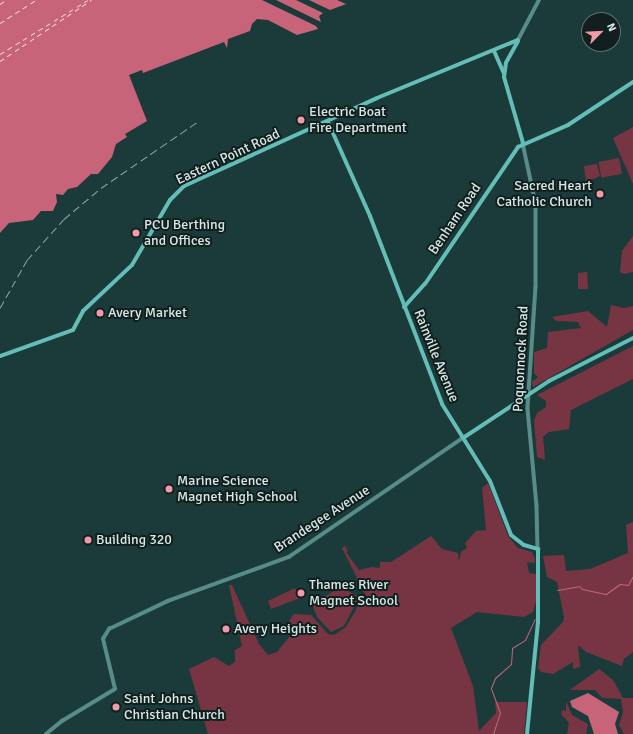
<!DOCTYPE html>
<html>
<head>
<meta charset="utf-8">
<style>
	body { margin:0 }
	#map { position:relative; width:633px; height:734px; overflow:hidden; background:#1a3b39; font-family:Signika,sans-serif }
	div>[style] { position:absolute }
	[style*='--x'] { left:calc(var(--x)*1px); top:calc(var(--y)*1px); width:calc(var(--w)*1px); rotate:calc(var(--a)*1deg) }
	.green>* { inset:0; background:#773543; transform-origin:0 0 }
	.water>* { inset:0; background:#c86479 }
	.stream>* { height:1px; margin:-0.5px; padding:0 0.5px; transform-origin:0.5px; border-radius:0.5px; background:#c86479 }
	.ferry>* { height:1px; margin-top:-0.5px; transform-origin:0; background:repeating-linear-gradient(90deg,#f0d4d8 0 5px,transparent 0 9px) }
	.tertiary>* { height:3.5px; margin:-1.75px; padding:0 1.75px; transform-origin:1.75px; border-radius:1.75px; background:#578c88 }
	.secondary>* { height:4px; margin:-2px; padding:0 2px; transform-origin:2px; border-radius:2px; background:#64bdb7 }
	.rail>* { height:1px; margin-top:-0.5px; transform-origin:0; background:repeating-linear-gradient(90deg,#8aa2a0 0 8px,transparent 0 12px) }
	.dots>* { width:11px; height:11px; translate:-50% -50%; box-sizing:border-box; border:2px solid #111f1e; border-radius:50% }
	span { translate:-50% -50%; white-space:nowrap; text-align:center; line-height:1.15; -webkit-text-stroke:4px #111f1e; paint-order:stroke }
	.poi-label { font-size:14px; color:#d6e8e6 }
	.left { translate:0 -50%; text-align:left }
	.right { translate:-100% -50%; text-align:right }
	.street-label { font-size:14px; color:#d6e8e6 }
	.north { position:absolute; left:581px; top:12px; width:40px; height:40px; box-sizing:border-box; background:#111f1e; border:1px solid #606f6e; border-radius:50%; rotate:66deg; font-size:11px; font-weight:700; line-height:16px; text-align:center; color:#d6e8e6 }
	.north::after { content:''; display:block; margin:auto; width:14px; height:18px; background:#f39aaa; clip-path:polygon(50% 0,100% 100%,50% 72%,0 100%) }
</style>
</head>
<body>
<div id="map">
	<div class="green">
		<div style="clip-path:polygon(633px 127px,633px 184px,613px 138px)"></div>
		<div style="left:619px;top:158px;width:16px;height:21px;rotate:79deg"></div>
		<div style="clip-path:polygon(597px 164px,600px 176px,586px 182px,584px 166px)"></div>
		<div style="clip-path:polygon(633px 236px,633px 272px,624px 274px,620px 272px,622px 251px)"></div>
		<div style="clip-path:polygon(587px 272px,588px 289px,578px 289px,578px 273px)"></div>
		<div style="clip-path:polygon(611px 305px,624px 308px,633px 306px,633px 330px,533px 387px,532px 382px,538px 377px,534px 373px,534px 352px,547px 348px,548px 332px,581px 328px,578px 322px,556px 321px,552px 317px,588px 311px,607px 327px)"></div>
		<div style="clip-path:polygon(633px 346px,633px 379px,571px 410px,569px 429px,549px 432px,543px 437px,545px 460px,537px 457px,534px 421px,537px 413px,546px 407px,546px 401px,537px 395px)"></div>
		<div style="clip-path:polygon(488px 483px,508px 536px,518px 548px,532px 552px,535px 559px,535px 563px,527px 562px,529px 573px,536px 574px,536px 601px,533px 612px,524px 617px,477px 612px,451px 628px,473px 686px,479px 731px,496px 713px,495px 702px,527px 702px,524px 734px,208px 734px,189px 669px,214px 657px,229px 666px,235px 662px,235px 650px,242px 646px,229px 585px,232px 585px,259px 644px,268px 655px,277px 652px,289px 637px,293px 628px,289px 621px,294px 614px,311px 615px,328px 634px,334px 635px,346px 627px,361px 601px,368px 600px,342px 548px,345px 546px,348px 551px,346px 552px,359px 570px,372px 567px,380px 568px,380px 562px,391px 562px,431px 536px,442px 549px,458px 553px,459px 562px,461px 552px,467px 548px,465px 543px,476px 531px,486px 530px,482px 488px)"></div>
		<div style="clip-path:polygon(633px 522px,633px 652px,624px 659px,622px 666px,586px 652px,578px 645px,580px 667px,573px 669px,573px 662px,553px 674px,541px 672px,538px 668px,541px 645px,563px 622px,564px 617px,557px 582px,547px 577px,543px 556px,564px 555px,566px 571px,590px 569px,628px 553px,626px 525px)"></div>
		<div style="clip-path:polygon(341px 587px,359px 597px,344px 626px,331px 632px,317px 617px,312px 604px)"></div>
		<div style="clip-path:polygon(295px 588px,300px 598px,271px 609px,268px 601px)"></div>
		<div style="clip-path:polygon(599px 669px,613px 680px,623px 698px,633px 698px,633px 734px,624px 734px,619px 725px,623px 712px,621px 699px,602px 698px,595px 690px,570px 690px)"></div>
		<div style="clip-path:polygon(566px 701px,572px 715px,588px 724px,586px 734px,567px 734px,569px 723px,561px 714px,562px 710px,566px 711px)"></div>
	</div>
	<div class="water">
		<div style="clip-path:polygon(0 0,262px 0,316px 26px,318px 29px,297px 35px,268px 20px,257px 19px,252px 24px,250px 31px,228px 39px,227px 48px,224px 42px,143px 73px,142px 70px,129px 75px,147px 121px,125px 134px,127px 137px,116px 144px,112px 157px,98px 174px,91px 174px,77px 187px,68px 189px,63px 195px,56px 194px,57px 202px,53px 211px,41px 211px,33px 220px,9px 223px,0 233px)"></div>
		<div style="clip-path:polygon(276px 0,296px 0,323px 13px,319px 16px,321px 22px)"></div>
		<div style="clip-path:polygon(309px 0,337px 0,346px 4px,330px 10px)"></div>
		<div style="clip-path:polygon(588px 693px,619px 712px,615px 724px,618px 734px,594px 734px,588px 716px,572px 707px,570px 701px)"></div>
	</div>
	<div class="stream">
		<div style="--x:633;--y:572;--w:2;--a:90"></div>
		<div style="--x:557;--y:590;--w:22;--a:-10"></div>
		<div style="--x:579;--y:586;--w:4;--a:45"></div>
		<div style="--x:582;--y:589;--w:25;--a:12"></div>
		<div style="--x:606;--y:594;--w:17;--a:-36"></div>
		<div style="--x:620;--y:584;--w:8;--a:7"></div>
		<div style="--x:628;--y:585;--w:10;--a:-61"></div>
		<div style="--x:493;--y:734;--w:22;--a:-72"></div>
		<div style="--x:500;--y:713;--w:27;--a:-110"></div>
		<div style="--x:491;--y:688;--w:11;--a:-68"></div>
		<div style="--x:495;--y:678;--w:21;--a:-41"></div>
		<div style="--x:511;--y:664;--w:16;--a:-86"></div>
		<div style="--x:512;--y:648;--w:15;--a:-32"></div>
		<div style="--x:525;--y:640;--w:23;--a:-65"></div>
	</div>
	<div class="ferry">
		<div style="--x:0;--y:4;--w:7;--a:-34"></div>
		<div style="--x:0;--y:23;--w:43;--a:-32.6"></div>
		<div style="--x:0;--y:54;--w:103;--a:-31.5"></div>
		<div style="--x:0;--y:61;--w:110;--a:-33.8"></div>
	</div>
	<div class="tertiary">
		<div style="--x:518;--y:40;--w:45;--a:-62.3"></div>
		<div style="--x:523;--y:143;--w:62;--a:78"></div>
		<div style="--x:536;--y:204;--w:83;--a:90"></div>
		<div style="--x:536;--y:287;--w:122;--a:93.8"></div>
		<div style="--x:528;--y:409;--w:97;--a:84.7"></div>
		<div style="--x:537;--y:506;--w:43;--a:88.7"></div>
		<div style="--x:46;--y:734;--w:21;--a:-39"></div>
		<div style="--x:62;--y:721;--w:62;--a:-31.1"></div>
		<div style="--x:115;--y:689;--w:51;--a:-103.5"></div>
		<div style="--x:103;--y:639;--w:12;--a:-59"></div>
		<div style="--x:109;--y:629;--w:65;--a:-25.4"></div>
		<div style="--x:168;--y:601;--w:129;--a:-20"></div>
		<div style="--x:289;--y:557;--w:211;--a:-34.4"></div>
	</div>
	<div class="secondary">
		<div style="--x:518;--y:41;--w:25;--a:119"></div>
		<div style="--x:506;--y:63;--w:14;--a:98"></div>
		<div style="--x:504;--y:77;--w:69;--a:73.9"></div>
		<div style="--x:494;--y:51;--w:24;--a:66"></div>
		<div style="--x:328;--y:122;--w:103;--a:65.9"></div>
		<div style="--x:370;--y:216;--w:201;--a:69"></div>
		<div style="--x:442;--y:404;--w:91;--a:58.1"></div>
		<div style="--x:490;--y:481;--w:58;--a:68.7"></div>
		<div style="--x:511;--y:535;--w:16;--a:38"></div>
		<div style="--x:524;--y:545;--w:15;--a:16"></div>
		<div style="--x:538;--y:549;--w:73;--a:90"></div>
		<div style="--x:538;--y:622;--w:113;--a:95.6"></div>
		<div style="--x:404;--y:307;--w:31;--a:-48"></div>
		<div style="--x:425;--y:284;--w:166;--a:-55.8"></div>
		<div style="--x:518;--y:147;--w:55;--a:-23.7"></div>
		<div style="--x:568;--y:125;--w:78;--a:-33.5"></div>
		<div style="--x:0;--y:356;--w:77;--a:-19.6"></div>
		<div style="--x:73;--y:330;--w:21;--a:-62"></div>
		<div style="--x:83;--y:311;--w:67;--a:-43.2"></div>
		<div style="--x:132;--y:265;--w:75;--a:-59.7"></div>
		<div style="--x:170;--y:200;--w:20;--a:-45"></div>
		<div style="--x:184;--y:186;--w:212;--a:-24.5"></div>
		<div style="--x:377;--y:98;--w:152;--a:-22.4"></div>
		<div style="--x:463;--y:438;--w:103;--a:-33.5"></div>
		<div style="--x:549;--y:381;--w:94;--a:-27.1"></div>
	</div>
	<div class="rail">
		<div style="--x:0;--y:308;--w:55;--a:-60.6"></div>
		<div style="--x:27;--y:260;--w:55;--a:-47.9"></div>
		<div style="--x:64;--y:219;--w:48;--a:-40"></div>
		<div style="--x:101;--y:188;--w:116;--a:-34.5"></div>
	</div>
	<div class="dots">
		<div style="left:301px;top:120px;background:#f39aaa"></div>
		<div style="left:600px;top:194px;background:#f39aaa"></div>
		<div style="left:136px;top:233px;background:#f39aaa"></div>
		<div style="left:100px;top:313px;background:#f39aaa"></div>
		<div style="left:169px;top:489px;background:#f39aaa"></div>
		<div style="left:88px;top:540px;background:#f39aaa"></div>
		<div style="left:301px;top:593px;background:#f39aaa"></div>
		<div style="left:226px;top:629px;background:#f39aaa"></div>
		<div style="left:116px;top:707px;background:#f39aaa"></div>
	</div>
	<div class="poi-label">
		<span class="left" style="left:309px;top:120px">Electric Boat<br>Fire Department</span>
		<span class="right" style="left:592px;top:194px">Sacred Heart<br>Catholic Church</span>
		<span class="left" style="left:144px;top:233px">PCU Berthing<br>and Offices</span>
		<span class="left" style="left:108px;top:313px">Avery Market</span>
		<span class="left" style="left:177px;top:489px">Marine Science<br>Magnet High School</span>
		<span class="left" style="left:96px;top:540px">Building 320</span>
		<span class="left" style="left:309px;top:593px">Thames River<br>Magnet School</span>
		<span class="left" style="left:234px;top:629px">Avery Heights</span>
		<span class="left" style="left:124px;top:707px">Saint Johns<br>Christian Church</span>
	</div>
	<div class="street-label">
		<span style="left:228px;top:157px;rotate:-25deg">Eastern Point Road</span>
		<span style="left:455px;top:219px;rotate:-56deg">Benham Road</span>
		<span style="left:436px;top:356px;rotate:68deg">Rainville Avenue</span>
		<span style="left:521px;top:359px;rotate:-87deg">Poquonnock Road</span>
		<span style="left:322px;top:519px;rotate:-33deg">Brandegee Avenue</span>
	</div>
	<div class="north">N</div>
</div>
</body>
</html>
